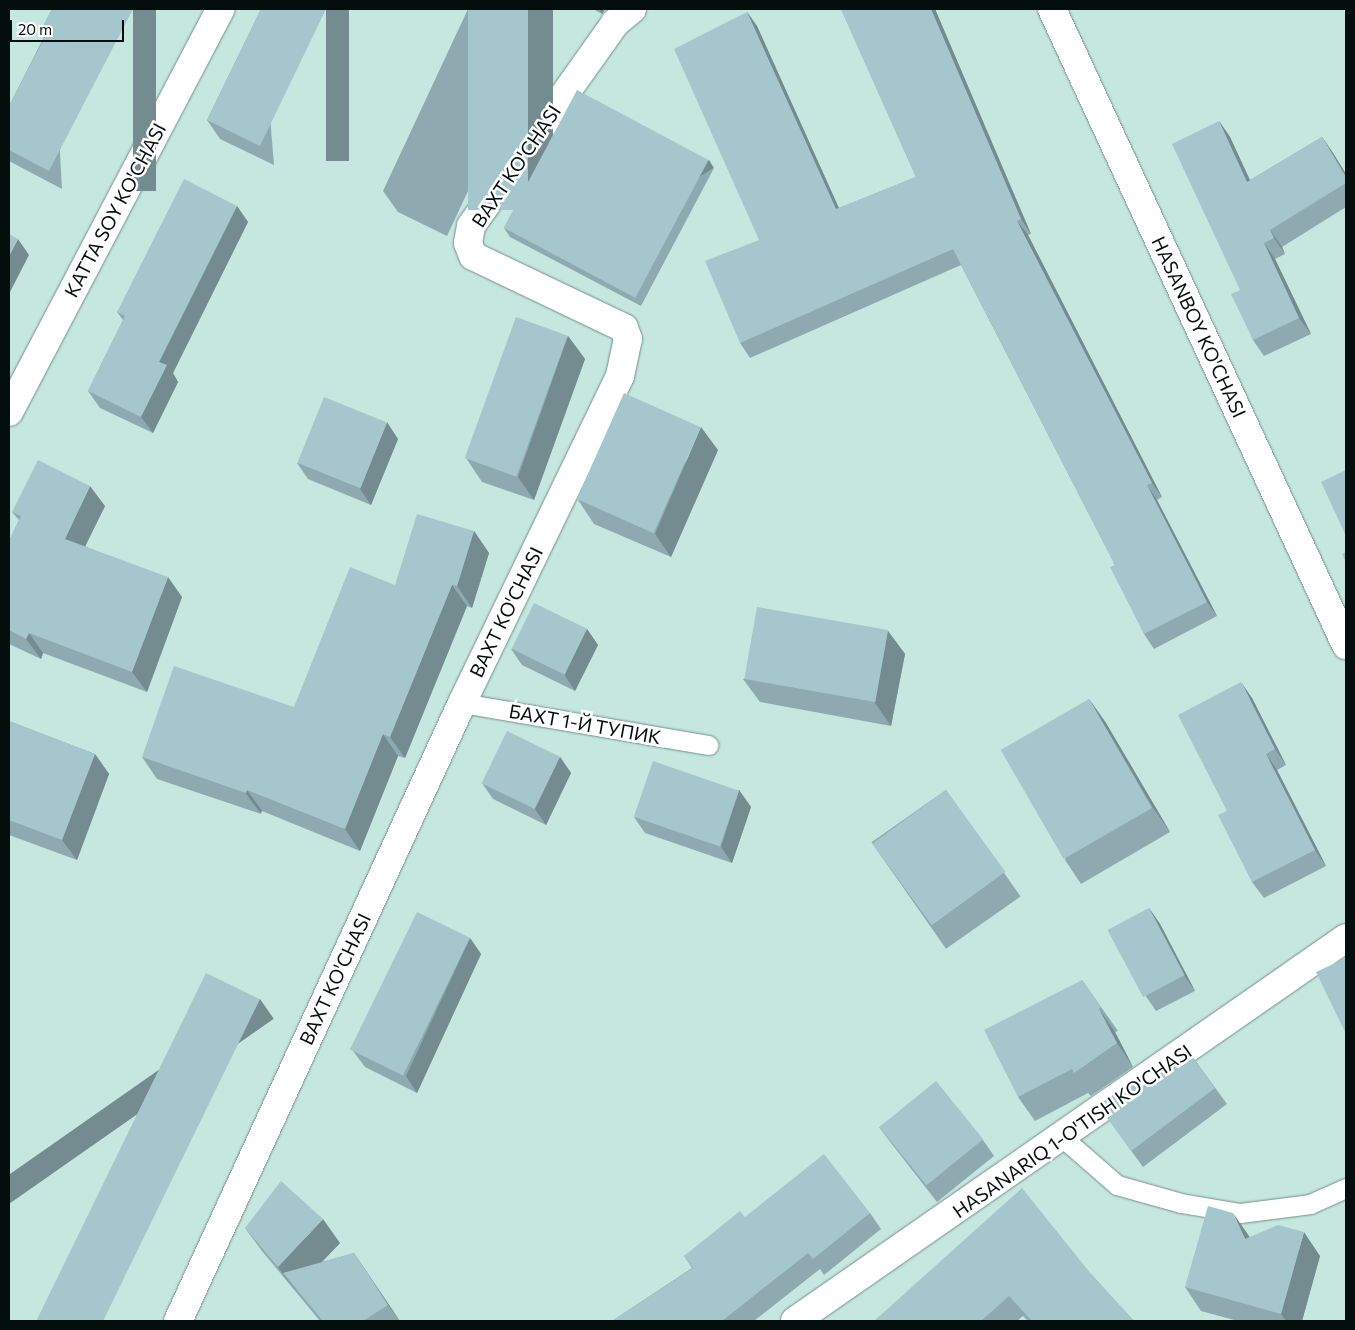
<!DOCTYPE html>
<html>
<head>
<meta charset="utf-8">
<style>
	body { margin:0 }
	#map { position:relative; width:1355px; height:1330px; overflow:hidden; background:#c6e7df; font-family:Commissioner,sans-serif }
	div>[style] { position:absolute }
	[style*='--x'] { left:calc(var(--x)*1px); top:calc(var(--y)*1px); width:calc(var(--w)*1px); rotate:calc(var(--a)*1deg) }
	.roads { filter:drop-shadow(0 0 1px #72918a) drop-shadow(0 0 1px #72918a) }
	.lane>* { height:19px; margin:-9.5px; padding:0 9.5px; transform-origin:9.5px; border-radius:9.5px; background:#fff }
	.street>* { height:28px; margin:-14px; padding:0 14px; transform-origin:14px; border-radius:14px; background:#fff }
	.secondary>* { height:28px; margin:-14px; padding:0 14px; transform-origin:14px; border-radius:14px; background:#fff }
	.wall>* { inset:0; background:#8eaab0; transform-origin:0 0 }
	.shaded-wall>* { inset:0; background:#748b90; transform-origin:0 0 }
	.building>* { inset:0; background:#a5c6cd; transform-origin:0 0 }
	span { translate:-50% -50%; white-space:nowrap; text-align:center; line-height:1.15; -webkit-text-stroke:5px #fff; paint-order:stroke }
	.street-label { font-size:19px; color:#040f0d }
	.frame { position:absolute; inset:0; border:10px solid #040f0d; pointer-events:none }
	.scale { position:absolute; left:10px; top:20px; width:114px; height:22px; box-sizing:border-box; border:2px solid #040f0d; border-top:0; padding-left:6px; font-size:15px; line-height:18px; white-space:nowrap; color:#040f0d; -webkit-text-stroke:4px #fff; paint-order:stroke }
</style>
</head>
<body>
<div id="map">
	<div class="roads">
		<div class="lane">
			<div style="--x:462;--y:703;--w:250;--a:9.7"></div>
			<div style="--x:1063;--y:1138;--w:72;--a:41"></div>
			<div style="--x:1117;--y:1185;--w:66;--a:15.7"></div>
			<div style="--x:1181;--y:1203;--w:60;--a:9.6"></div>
			<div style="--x:1240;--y:1213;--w:71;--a:-7.3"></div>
			<div style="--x:1310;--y:1204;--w:39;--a:-24"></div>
		</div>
		<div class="street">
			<div style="--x:9;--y:412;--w:455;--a:-62.3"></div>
			<div style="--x:178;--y:1321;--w:680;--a:-65.32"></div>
			<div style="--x:462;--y:703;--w:363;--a:-64.2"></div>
			<div style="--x:620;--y:376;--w:38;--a:-78"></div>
			<div style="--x:628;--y:339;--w:12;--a:-110"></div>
			<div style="--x:624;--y:328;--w:167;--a:-154.5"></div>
			<div style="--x:473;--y:256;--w:14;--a:-111"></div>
			<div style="--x:468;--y:243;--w:17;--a:-80"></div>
			<div style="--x:471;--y:226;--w:249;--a:-54.6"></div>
			<div style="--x:615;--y:23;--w:22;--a:-39"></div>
			<div style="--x:795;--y:1321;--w:671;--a:-34.8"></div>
		</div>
		<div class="secondary">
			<div style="--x:1052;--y:9;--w:701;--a:65.19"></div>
		</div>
	</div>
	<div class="wall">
		<div style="clip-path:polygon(52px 9px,62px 189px,9px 161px,9px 106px,45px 35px,41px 30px)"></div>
		<div style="clip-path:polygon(261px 9px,274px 165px,220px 139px,207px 120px)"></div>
		<div style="clip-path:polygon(468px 9px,553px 9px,447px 236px,398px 212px,383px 191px)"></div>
		<div style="clip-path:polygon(593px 9px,605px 9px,602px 14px)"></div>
		<div style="clip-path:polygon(841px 9px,935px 9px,1031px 234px,1028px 235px,1162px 497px,1157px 500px,1217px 616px,1154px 649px,1144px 634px,1115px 565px,961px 265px,750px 358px,740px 343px,759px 240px,747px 12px,757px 26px,839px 208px,916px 177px)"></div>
		<div style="clip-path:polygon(1219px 121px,1230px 137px,1250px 180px,1322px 137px,1333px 153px,1346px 174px,1346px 207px,1282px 247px,1285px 254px,1275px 259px,1311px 334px,1264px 356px,1253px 340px,1240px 290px)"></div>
		<div style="clip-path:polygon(714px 168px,641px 306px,510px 237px,504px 228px)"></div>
		<div style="clip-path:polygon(237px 206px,248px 222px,173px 373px,178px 382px,153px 433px,100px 408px,88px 391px,123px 320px,117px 312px)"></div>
		<div style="clip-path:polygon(568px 336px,585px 359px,534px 500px,482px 482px,466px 458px)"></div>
		<div style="clip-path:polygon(398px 439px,371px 505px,308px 479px,297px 463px)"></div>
		<div style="clip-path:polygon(718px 450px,671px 557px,594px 524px,578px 500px)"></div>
		<div style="clip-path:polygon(105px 506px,85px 546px,182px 597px,147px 692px,43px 653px,41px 659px,9px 644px,9px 541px,19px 520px,12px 512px)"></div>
		<div style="clip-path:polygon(474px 531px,489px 553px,472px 608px,467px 606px,405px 758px,398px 756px,360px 851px,262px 811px,261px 814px,157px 779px,142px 757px,294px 707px,395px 585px)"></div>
		<div style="clip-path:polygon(587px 629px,598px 645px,575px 691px,522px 665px,511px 649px)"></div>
		<div style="clip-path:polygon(888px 631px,905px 654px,891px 726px,760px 702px,743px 679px)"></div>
		<div style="clip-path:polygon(1252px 698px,1286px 765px,1277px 770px,1326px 866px,1264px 898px,1252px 882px,1227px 811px)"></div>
		<div style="clip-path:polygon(1089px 699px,1106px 723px,1170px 832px,1081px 884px,1065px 860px)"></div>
		<div style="clip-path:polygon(9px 721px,95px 754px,109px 774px,77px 860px,9px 835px)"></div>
		<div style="clip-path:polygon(560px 757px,571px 773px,546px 825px,493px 799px,482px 783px)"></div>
		<div style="clip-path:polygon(739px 790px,751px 807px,732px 863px,645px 833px,634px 817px)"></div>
		<div style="left:946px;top:790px;width:130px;height:91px;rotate:55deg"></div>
		<div style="clip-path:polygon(1149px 908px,1160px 924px,1195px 991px,1156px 1011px,1145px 995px)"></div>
		<div style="clip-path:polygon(470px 938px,481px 954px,417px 1093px,365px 1067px,353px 1051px)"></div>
		<div style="clip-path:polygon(1082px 980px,1118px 1031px,1115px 1032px,1133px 1067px,1091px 1096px,1088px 1093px,1035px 1121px,1018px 1097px)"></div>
		<div style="clip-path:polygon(1189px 1052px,1227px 1104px,1143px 1167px,1098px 1105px,1142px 1087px)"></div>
		<div style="clip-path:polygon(879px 1127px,983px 1140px,994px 1156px,937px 1202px,891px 1143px)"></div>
		<div style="clip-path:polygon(870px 1213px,881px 1229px,824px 1275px,820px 1269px,754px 1321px,612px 1321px,692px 1268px,684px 1256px,745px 1217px)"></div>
		<div style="clip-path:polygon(245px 1228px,340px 1243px,322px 1262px,354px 1253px,400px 1321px,320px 1321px,262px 1251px)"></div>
		<div style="clip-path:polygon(1250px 1237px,1320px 1256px,1302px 1321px,1238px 1321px,1201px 1311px,1185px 1287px)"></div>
		<div style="clip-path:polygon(1091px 1274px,1134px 1321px,1028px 1321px,1023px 1316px,1017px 1321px,874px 1321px)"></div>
	</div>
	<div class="shaded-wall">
		<div style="left:133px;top:9px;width:23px;height:182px"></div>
		<div style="left:326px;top:9px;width:23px;height:152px"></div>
		<div style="left:528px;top:9px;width:25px;height:226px"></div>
		<div style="clip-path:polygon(599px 9px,605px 9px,602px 14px)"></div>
		<div style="clip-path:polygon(931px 9px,935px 9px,1031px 234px,1021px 219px)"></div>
		<div style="clip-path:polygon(747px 12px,757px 26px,846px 224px,836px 209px)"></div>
		<div style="clip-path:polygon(1219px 121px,1230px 137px,1258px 198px,1247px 182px)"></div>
		<div style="clip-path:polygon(1322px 137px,1333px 153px,1346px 174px,1346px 177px)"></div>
		<div style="left:709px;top:160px;width:9px;height:156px;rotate:58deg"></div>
		<div style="clip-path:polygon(237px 206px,248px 222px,173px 373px,178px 382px,153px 433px,141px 417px,159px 362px)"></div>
		<div style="clip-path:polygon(1017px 221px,1028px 235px,1162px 497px,1152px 483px)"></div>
		<div style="clip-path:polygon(1270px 230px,1282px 247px,1285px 254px,1274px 238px)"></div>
		<div style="clip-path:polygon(18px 239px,29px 255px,9px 294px,9px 256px)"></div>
		<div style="clip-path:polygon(1264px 243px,1275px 259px,1311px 334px,1299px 318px)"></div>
		<div style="clip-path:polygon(568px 336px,585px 359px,534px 500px,518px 477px)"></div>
		<div style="clip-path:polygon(387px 422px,398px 439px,371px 505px,360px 489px)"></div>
		<div style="clip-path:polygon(701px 427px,718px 450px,671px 557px,655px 534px)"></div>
		<div style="clip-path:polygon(1147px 485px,1157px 500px,1217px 616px,1207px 602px)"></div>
		<div style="clip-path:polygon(90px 486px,105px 506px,79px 559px,65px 539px)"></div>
		<div style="clip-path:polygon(474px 531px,489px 553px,472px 608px,457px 586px)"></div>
		<div style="clip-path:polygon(168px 577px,182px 597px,147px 692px,132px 672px)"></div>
		<div style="clip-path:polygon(452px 585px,467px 606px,405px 758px,390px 737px)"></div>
		<div style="clip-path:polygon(587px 629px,598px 645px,575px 691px,564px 674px)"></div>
		<div style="clip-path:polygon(888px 631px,905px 654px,891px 726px,875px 703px)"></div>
		<div style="clip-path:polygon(29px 633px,43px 653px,41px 659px,26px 639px)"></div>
		<div style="clip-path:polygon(1241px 682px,1252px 698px,1286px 765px,1275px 749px)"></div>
		<div style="clip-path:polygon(1089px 699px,1106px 723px,1170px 832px,1153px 808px)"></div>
		<div style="clip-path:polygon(383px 734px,398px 756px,360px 851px,345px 829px)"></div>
		<div style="clip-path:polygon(95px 754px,109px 774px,77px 860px,62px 840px)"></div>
		<div style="clip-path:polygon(1266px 754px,1277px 770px,1326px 866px,1315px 850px)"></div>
		<div style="clip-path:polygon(560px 757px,571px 773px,546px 825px,535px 809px)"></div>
		<div style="left:247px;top:790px;width:26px;height:3px;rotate:54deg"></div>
		<div style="clip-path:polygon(739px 790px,751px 807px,732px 863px,721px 847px)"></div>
		<div style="clip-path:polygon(1149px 908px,1160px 924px,1195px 991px,1184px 975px)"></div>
		<div style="clip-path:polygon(470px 938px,481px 954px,417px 1093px,406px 1076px)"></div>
		<div style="left:260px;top:999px;width:24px;height:359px;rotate:55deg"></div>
		<div style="clip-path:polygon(1099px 1009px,1115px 1032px,1133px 1067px,1117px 1043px)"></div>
		<div style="clip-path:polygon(1233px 1213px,1249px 1236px,1261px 1263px,1245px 1239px)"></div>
		<div style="clip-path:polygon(323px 1219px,340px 1243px,296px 1289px,283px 1273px,295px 1291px,278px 1267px)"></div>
		<div style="clip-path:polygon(1304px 1232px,1320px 1256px,1302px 1321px,1286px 1321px,1281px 1314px)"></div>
		<div style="clip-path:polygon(354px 1253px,370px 1277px,400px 1321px,388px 1305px)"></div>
	</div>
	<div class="building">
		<div style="clip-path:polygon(52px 9px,133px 9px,49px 171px,9px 150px,9px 106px,47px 33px,41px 30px)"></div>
		<div style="clip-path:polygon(261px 9px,326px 9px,260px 146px,207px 120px)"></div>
		<div style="left:468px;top:9px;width:60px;height:201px"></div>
		<div style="clip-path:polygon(841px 9px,931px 9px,1021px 219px,1017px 221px,1152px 483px,1147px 485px,1207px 602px,1144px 634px,1110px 567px,1115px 565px,953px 249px,740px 343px,705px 261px,759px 240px,674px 49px,747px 12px,836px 209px,916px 177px)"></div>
		<div style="left:577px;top:90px;width:149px;height:156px;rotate:28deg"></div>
		<div style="clip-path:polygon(1219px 121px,1247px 182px,1322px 137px,1346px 177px,1346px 183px,1270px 230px,1274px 238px,1264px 243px,1299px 318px,1253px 340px,1231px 294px,1240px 290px,1172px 144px)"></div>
		<div style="clip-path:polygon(184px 179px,237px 206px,159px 362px,167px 365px,141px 417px,88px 391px,125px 316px,117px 312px)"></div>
		<div style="clip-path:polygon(9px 234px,18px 239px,9px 256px)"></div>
		<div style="left:516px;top:317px;width:55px;height:150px;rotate:20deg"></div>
		<div style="left:624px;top:393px;width:84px;height:116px;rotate:24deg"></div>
		<div style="left:324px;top:397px;width:68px;height:71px;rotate:22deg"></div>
		<div style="clip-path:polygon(38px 460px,90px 486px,65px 539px,168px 577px,132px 672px,29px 633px,26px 639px,9px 630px,9px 541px,21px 516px,12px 512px)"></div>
		<div style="clip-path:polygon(1346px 470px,1346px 536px,1321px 482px)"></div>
		<div style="clip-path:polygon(417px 514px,474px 531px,457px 586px,452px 585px,390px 737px,383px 734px,345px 829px,247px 790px,246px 793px,142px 757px,174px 666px,294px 707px,350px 567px,395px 585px)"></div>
		<div style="clip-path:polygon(1346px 552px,1346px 563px,1342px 554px)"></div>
		<div style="left:534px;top:603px;width:59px;height:51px;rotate:26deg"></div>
		<div style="left:757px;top:607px;width:133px;height:73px;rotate:10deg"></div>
		<div style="clip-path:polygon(1241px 682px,1275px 749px,1266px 754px,1315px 850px,1252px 882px,1218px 815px,1227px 811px,1178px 715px)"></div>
		<div style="left:1089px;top:699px;width:126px;height:102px;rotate:60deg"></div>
		<div style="clip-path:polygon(9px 721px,95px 754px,62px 840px,9px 820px)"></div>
		<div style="left:507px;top:731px;width:59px;height:58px;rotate:26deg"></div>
		<div style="left:653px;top:761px;width:91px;height:59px;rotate:19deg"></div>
		<div style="left:946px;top:790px;width:101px;height:91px;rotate:54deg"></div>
		<div style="left:1149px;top:908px;width:76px;height:47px;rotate:62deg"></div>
		<div style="left:417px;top:912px;width:59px;height:153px;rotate:26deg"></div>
		<div style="clip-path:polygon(1346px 958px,1346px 1034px,1316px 972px)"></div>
		<div style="left:206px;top:973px;width:60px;height:387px;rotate:26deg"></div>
		<div style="clip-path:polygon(1082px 980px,1101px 1007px,1099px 1009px,1117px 1043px,1074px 1073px,1072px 1069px,1018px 1097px,984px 1030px)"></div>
		<div style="clip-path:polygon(1189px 1052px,1215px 1088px,1131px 1151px,1098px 1105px,1136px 1079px,1141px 1087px)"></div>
		<div style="left:936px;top:1081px;width:75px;height:73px;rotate:51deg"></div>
		<div style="clip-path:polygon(824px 1154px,870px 1213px,813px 1259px,808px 1253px,722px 1321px,612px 1321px,693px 1268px,684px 1256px,740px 1211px,745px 1217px)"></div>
		<div style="clip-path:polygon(281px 1181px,323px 1219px,278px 1267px,245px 1228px)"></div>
		<div style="clip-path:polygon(1022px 1188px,1091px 1274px,1134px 1321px,1032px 1321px,1009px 1296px,981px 1321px,874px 1321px)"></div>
		<div style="clip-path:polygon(1208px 1206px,1233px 1213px,1245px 1239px,1278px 1225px,1304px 1232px,1281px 1314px,1185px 1287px)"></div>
		<div style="clip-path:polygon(354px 1253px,388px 1305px,363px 1321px,323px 1321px,283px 1273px)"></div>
	</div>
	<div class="street-label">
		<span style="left:516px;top:166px;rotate:-56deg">BAXT KO'CHASI</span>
		<span style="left:115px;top:210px;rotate:-62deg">KATTA SOY KO'CHASI</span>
		<span style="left:1199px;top:327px;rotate:65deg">HASANBOY KO'CHASI</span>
		<span style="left:506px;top:612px;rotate:-64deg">BAXT KO'CHASI</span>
		<span style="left:585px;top:724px;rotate:10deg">БАХТ 1-Й ТУПИК</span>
		<span style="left:335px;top:979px;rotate:-65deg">BAXT KO'CHASI</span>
		<span style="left:1072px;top:1131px;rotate:-35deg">HASANARIQ 1-O'TISH KO'CHASI</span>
	</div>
	<div class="frame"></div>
	<div class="scale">20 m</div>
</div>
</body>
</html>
